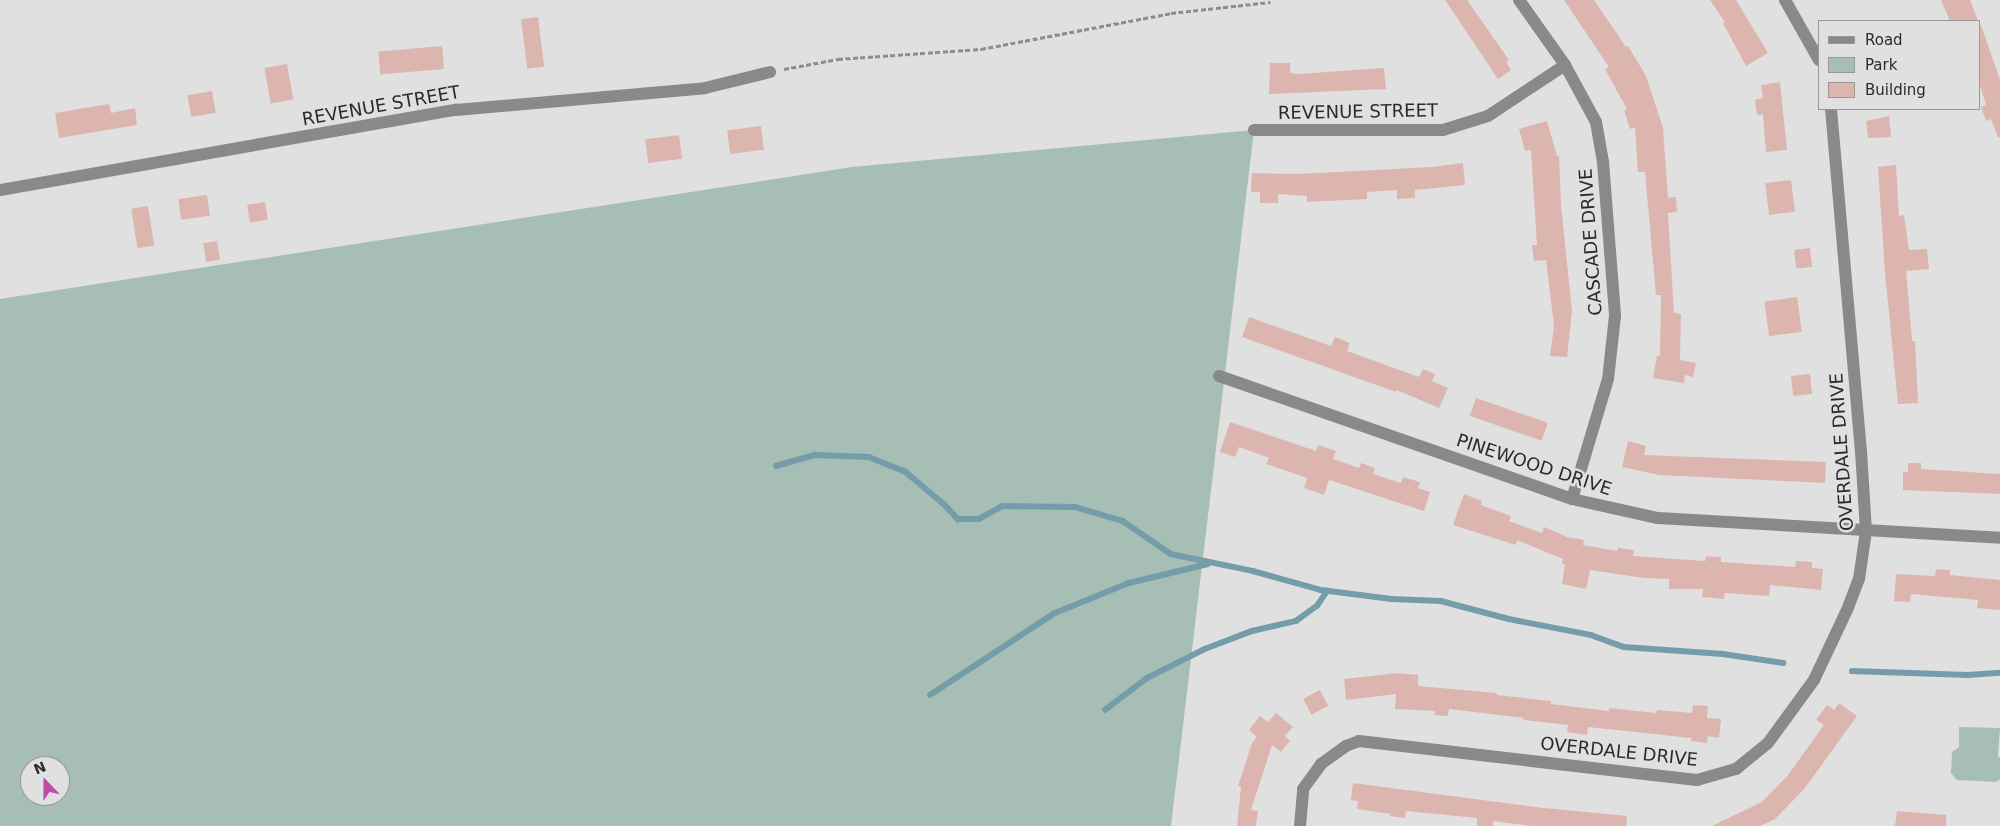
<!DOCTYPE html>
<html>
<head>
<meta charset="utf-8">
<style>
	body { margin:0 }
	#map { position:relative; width:2000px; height:826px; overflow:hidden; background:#e0e0e1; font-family:"DejaVu Sans",sans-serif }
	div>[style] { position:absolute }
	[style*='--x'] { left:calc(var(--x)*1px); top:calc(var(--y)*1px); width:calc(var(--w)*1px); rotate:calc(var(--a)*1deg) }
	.green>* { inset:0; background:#a6beb3 }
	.stream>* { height:5.5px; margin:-2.75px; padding:0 2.75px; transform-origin:2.75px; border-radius:2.75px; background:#749da9 }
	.building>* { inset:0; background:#ddb5af; transform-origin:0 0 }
	.path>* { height:3px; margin-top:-1.5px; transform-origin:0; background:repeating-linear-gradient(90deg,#8d8d8e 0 5px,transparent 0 7.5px) }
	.minor>* { height:12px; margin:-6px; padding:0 6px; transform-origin:6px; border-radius:6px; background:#898988 }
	span { translate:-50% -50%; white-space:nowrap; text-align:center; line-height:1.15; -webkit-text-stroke:5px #e0e0e1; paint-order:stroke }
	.street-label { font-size:18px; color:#2b2b2c }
	.legend { position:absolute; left:1818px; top:20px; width:162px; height:90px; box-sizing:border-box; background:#e0e0e1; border:1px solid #989899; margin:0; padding:6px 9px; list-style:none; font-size:15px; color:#2b2b2c }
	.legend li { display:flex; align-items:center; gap:10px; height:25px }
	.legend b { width:25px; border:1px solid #989899 }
	.north { position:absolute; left:20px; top:756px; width:50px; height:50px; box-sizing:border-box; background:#e0e0e1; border:1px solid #989899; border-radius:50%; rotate:338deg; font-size:14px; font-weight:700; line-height:20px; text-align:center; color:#2b2b2c }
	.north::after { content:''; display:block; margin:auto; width:18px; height:22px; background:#bb4caa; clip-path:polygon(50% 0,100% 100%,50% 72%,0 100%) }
</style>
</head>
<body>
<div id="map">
	<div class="green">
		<div style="clip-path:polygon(evenodd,1254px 130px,1171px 826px,0 826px,0 299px,852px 167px,1254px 130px,30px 766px,60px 766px,60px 796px,30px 796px,30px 766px)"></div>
		<div style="clip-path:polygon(1959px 727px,2000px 728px,1998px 756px,2000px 758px,2000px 779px,1996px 782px,1957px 780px,1951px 773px,1952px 752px,1959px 747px)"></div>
	</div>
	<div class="stream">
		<div style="--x:776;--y:466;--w:41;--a:-15.8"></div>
		<div style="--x:815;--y:455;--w:54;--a:2.1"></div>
		<div style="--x:869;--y:457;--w:40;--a:22"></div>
		<div style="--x:906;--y:472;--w:50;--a:40.1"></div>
		<div style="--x:944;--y:504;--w:21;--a:47"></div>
		<div style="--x:958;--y:519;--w:21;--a:0"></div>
		<div style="--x:979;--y:519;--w:26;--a:-29"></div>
		<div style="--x:1002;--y:506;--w:73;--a:0.8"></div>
		<div style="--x:1075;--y:507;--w:50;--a:16.3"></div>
		<div style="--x:1123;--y:521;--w:58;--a:34.5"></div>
		<div style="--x:1171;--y:554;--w:84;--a:11.7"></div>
		<div style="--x:1253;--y:571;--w:71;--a:15.6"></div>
		<div style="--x:1321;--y:590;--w:71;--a:7.3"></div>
		<div style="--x:1391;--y:599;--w:50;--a:2.3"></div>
		<div style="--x:1441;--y:601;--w:70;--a:14.8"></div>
		<div style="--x:1509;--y:619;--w:84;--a:11"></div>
		<div style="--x:1591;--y:635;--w:35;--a:20"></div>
		<div style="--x:1624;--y:647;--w:99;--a:4"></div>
		<div style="--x:1723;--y:654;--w:61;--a:8.5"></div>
		<div style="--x:1852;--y:671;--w:116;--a:2"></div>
		<div style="--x:1968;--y:675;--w:32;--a:-4"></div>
		<div style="--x:930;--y:695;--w:149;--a:-33.3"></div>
		<div style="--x:1055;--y:613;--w:80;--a:-22.1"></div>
		<div style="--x:1129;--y:583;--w:81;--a:-13.5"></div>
		<div style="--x:1105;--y:710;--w:53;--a:-37.3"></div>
		<div style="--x:1147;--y:678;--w:65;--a:-26.6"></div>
		<div style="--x:1205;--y:649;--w:50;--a:-21"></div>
		<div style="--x:1252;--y:631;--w:45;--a:-12.8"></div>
		<div style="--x:1296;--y:621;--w:26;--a:-36"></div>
		<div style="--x:1317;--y:606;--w:18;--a:-56"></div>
	</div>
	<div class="building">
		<div style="clip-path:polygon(1445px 0,1467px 0,1509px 60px,1506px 62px,1511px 70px,1498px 79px)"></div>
		<div style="clip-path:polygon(1564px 0,1594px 0,1626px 47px,1628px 46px,1646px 76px,1663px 128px,1668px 198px,1676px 197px,1677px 212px,1668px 213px,1674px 313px,1681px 314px,1680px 360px,1696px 363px,1693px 377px,1685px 375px,1684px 383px,1653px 378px,1657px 356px,1660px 356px,1661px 295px,1656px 295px,1645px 172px,1638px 172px,1635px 127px,1630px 129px,1624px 110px,1627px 109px,1605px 69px,1609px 67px)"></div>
		<div style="clip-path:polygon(1710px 0,1736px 0,1768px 53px,1746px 66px,1723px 23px,1725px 22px)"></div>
		<div style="clip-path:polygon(1941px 0,1970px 0,1978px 21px,1950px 21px)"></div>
		<div style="left:538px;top:17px;width:50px;height:17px;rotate:83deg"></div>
		<div style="clip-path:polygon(1979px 25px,1981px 25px,2000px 80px,2000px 137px,1998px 137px,1991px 119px,1986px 121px,1981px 107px,1986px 105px,1979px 82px)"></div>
		<div style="left:442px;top:46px;width:23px;height:64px;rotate:85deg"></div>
		<div style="clip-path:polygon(1270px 63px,1290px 63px,1290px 73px,1298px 74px,1384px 68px,1386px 89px,1269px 94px)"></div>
		<div style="left:287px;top:64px;width:36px;height:23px;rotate:80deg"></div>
		<div style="clip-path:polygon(1780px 82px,1787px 150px,1766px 152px,1763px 114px,1757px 115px,1755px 100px,1763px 98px,1761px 85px)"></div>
		<div style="left:212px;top:91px;width:22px;height:25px;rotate:80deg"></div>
		<div style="clip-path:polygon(109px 104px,111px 113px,135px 108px,137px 125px,59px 138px,55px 113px)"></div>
		<div style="clip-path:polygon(1889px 116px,1891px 137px,1868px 138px,1866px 121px)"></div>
		<div style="clip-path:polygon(1547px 121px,1557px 156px,1559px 156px,1561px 205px,1572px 311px,1567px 357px,1550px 356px,1554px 326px,1546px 260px,1534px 261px,1532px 245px,1537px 245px,1531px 150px,1525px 151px,1519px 129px)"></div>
		<div style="left:761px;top:126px;width:24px;height:34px;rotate:83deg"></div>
		<div style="left:679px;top:135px;width:24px;height:34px;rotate:83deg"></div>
		<div style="clip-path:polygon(1463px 163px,1465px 185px,1415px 190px,1415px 198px,1397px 199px,1397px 190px,1367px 192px,1367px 199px,1307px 202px,1307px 196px,1278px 194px,1278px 203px,1260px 203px,1260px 192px,1251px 192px,1252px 173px,1299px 174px,1432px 167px)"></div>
		<div style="clip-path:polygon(1896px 165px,1899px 216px,1904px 215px,1909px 250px,1927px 249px,1929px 269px,1906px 271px,1912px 341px,1915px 341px,1918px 403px,1898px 404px,1885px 273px,1878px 167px)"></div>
		<div style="left:1791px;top:180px;width:32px;height:26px;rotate:83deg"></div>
		<div style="left:207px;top:195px;width:21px;height:29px;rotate:82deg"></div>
		<div style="left:265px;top:202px;width:18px;height:18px;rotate:81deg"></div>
		<div style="left:148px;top:206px;width:40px;height:17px;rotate:81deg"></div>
		<div style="left:217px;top:241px;width:19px;height:14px;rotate:81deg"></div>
		<div style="left:1810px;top:248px;width:19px;height:16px;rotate:84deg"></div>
		<div style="left:1797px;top:297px;width:35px;height:33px;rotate:82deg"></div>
		<div style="clip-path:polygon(1249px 317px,1331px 346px,1335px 337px,1350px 343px,1347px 351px,1419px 377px,1423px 369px,1435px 374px,1432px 381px,1448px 388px,1439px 408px,1397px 390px,1396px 392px,1242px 337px)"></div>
		<div style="left:1810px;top:374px;width:20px;height:19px;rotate:84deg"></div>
		<div style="left:1476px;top:398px;width:76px;height:19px;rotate:19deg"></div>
		<div style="clip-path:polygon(1230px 422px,1316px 451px,1318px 445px,1336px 451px,1333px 459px,1359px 468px,1361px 463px,1375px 468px,1373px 474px,1401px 483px,1403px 477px,1420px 482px,1418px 488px,1430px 492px,1424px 511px,1329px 480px,1324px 495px,1304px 488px,1307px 478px,1266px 464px,1269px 458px,1264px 456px,1239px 447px,1235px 457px,1220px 452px)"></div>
		<div style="clip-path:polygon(1628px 441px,1646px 446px,1644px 455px,1826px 462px,1825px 483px,1659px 475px,1622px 467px)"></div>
		<div style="clip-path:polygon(1908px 463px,1921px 463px,1921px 469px,2000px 474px,2000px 494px,1903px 490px,1903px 472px,1908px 472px)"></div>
		<div style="clip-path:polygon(1464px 494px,1482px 501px,1481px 505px,1511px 516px,1509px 521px,1542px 533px,1544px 527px,1567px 537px,1584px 540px,1583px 545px,1617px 551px,1618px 548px,1634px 550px,1633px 556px,1705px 561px,1706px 556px,1721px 557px,1721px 562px,1795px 567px,1796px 561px,1812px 562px,1812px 568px,1823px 569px,1821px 590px,1770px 585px,1769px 596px,1725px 593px,1724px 599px,1702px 597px,1703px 589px,1669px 589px,1669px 579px,1644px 578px,1590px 570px,1586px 589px,1562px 584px,1565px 564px,1562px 564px,1563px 559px,1517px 540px,1516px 545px,1453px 525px)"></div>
		<div style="clip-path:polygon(1936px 569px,1950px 570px,1950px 575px,2000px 580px,2000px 610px,1977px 608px,1978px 600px,1911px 594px,1910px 602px,1894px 601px,1896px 574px,1935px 576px)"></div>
		<div style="clip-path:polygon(1397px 673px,1418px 675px,1418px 686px,1497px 693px,1497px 695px,1551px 701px,1551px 704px,1609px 711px,1609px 708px,1656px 713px,1657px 710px,1692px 713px,1693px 705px,1708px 706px,1707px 718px,1721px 719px,1719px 738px,1708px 736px,1707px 743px,1691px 741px,1691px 738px,1588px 727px,1587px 735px,1567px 732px,1568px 725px,1523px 720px,1524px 718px,1449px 709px,1448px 716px,1434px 715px,1435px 711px,1395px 709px,1396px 694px,1346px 700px,1344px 679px)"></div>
		<div style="left:1320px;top:690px;width:18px;height:19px;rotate:63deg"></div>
		<div style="clip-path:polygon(1839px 703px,1857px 716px,1805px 788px,1775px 819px,1760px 826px,1712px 826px,1762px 802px,1788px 775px,1824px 725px,1816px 720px,1827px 705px,1834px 710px)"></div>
		<div style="clip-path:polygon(1276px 713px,1293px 727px,1285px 736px,1290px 741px,1281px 752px,1272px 745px,1251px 810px,1258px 811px,1256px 826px,1237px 826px,1241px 787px,1238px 786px,1252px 743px,1257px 737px,1249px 730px,1260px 716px,1268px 722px)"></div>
		<div style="clip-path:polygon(1353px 783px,1544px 808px,1627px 816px,1626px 826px,1532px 826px,1493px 821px,1493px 826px,1477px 826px,1477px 818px,1406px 811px,1405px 818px,1390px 816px,1391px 814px,1357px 809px,1358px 801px,1351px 800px)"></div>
		<div style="clip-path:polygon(1897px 811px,1946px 815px,1946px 826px,1895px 826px)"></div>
	</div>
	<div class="path">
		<div style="--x:784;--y:69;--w:55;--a:-10.5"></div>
		<div style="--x:838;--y:59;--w:143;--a:-4"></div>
		<div style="--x:981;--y:49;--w:193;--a:-10.7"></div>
		<div style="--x:1171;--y:13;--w:100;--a:-6.3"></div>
	</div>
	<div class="minor">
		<div style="--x:1519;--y:0;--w:80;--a:54.7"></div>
		<div style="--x:1565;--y:65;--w:65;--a:61.5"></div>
		<div style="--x:1596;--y:122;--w:41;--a:80.1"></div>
		<div style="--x:1603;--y:162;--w:154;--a:85.5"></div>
		<div style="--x:1615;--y:316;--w:63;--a:96.3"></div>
		<div style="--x:1608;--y:379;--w:125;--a:106.7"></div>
		<div style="--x:1785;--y:0;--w:69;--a:60.5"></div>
		<div style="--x:1254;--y:130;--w:189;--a:0"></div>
		<div style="--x:1443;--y:130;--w:47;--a:-17.3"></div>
		<div style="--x:1488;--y:116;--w:92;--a:-33.5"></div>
		<div style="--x:0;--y:190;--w:463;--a:-10"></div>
		<div style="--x:456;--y:110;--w:250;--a:-5"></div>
		<div style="--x:705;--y:88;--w:67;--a:-13.8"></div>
		<div style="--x:1219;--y:376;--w:374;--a:19.2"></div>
		<div style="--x:1572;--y:499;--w:88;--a:12.5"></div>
		<div style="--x:1658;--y:518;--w:343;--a:3.3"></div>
		<div style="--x:1300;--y:826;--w:37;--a:-85"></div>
		<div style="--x:1303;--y:789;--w:31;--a:-54"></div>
		<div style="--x:1321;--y:764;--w:31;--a:-36"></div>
		<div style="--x:1346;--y:746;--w:14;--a:-21"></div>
		<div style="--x:1359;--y:741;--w:340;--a:6.6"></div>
		<div style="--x:1697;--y:780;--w:41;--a:-15.8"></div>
		<div style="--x:1736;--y:769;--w:41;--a:-39.1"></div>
		<div style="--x:1768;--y:743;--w:78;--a:-53.9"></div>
		<div style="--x:1814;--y:680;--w:77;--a:-64.8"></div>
		<div style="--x:1847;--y:610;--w:33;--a:-69"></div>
		<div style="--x:1859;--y:579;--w:49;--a:-81.7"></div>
		<div style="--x:1866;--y:531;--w:79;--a:-93.6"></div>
		<div style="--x:1861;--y:452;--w:344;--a:-95"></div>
	</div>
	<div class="street-label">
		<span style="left:381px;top:106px;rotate:-10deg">REVENUE STREET</span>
		<span style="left:1358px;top:112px;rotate:-1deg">REVENUE STREET</span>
		<span style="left:1591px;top:242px;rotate:-94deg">CASCADE DRIVE</span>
		<span style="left:1842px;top:452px;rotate:-94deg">OVERDALE DRIVE</span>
		<span style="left:1534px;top:465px;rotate:18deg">PINEWOOD DRIVE</span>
		<span style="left:1619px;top:752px;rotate:6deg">OVERDALE DRIVE</span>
	</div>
	<ul class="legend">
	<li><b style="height:6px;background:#898988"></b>Road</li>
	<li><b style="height:14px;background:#a6beb3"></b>Park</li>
	<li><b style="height:14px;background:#ddb5af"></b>Building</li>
	</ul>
	<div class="north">N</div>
</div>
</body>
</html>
